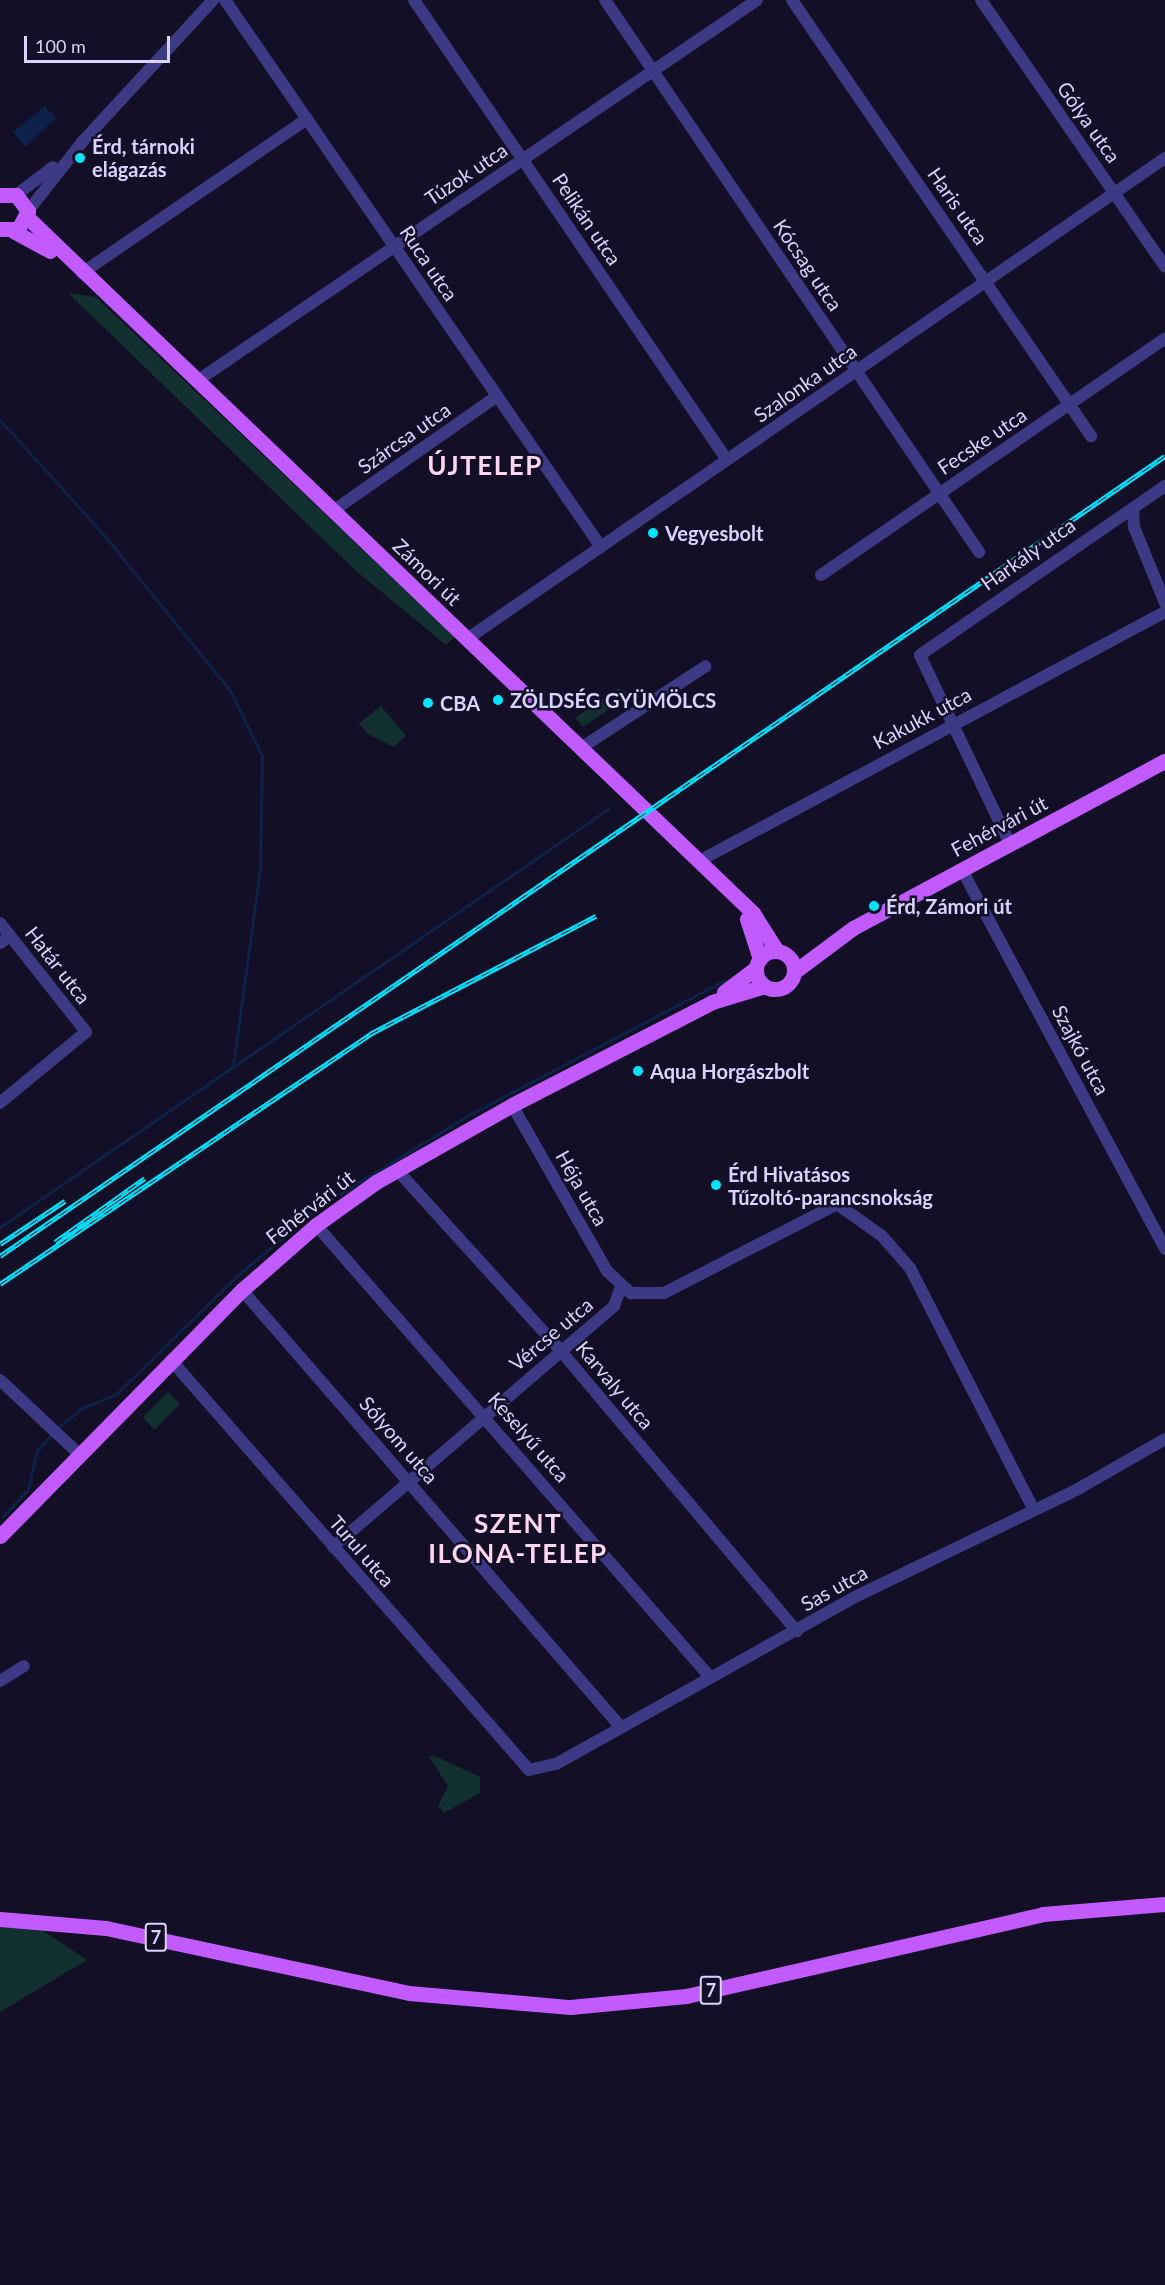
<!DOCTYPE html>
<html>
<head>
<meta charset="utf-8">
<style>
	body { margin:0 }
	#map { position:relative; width:1165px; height:2285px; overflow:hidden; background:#130f26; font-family:Lato,sans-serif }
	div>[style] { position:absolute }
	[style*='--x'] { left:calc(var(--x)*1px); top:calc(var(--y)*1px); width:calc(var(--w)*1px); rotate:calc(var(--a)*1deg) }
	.green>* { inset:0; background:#12302f; transform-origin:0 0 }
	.water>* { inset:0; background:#0c2248 }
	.stream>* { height:3px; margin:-1.5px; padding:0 1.5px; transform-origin:1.5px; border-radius:1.5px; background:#0c2248 }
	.minor>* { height:12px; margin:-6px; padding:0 6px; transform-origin:6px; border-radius:6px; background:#3d3a85 }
	.major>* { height:15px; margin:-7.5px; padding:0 7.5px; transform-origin:7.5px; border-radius:7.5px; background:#c25bff }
	.major>.ring { margin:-7.5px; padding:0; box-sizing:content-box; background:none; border:15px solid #c25bff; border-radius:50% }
	.rail>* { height:5px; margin-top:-2.5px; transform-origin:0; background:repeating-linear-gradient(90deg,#130f26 0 9px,#00e5ff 0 18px); box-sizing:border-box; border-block:2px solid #00e5ff }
	.dots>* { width:16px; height:16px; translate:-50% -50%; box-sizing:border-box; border:3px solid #130f26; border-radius:50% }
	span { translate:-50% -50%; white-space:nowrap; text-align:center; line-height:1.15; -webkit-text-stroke:5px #130f26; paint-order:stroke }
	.shield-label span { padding:2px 4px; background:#130f26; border:2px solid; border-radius:4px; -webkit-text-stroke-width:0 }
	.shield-label { font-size:18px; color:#d9d4ff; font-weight:700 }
	.street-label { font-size:20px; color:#d9d4ff }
	.poi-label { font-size:20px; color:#d9d4ff; font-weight:700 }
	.left { translate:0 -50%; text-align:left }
	.district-label { font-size:26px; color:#ffd6f0; font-weight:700; letter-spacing:1.5px }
	.scale { position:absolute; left:24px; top:36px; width:146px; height:27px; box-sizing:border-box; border:3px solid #d9d4ff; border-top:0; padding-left:8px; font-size:18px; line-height:21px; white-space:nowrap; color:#d9d4ff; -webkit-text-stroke:4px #130f26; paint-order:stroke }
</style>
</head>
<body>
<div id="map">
	<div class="green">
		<div style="clip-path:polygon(68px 293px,96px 297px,455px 637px,446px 645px,355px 570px)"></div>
		<div style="clip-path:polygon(618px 688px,626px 691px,624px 699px,583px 727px,575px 718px)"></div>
		<div style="clip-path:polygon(381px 706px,406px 736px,394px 747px,368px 734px,359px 723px)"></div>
		<div style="left:168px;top:1392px;width:17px;height:36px;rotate:45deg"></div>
		<div style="clip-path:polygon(433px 1755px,480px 1777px,480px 1793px,444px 1813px,438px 1806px,448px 1786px,429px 1757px)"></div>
		<div style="clip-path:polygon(0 1927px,39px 1928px,87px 1960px,0 2012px)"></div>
	</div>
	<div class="water">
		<div style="clip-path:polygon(45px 106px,56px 118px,25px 147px,13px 132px)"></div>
	</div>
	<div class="stream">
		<div style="--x:0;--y:420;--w:155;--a:47.9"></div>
		<div style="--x:104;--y:535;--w:202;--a:51"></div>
		<div style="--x:231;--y:692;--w:71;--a:64.2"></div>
		<div style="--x:262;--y:756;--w:113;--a:91"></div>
		<div style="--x:260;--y:869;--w:198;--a:97.8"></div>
		<div style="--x:0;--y:1227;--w:738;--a:-34.51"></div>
		<div style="--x:59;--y:1427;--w:30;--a:-40"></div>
		<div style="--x:82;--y:1408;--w:37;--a:-22"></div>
		<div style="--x:116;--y:1394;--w:168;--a:-44.3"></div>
		<div style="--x:236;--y:1277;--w:106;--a:-40.4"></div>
		<div style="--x:317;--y:1208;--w:176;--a:-31.5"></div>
		<div style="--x:467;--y:1116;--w:292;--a:-27.8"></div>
		<div style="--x:3;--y:1516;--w:37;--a:-47"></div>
		<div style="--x:28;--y:1489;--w:39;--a:-77"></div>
		<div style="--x:37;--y:1451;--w:21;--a:-49"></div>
	</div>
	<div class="minor">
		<div style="--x:225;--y:0;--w:664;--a:55.5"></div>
		<div style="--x:414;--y:0;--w:556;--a:55.77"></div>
		<div style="--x:605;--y:0;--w:667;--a:55.88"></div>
		<div style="--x:792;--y:0;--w:529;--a:55.56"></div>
		<div style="--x:981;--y:0;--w:324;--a:55.4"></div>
		<div style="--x:16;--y:195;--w:46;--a:-37.1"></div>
		<div style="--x:28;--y:211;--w:89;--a:-51.8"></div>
		<div style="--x:83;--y:141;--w:192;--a:-47.3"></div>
		<div style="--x:82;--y:273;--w:273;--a:-34.4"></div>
		<div style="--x:197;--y:381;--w:677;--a:-34.23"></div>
		<div style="--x:1133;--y:508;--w:19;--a:87"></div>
		<div style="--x:1134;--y:527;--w:82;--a:67.8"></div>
		<div style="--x:333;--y:511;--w:200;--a:-35"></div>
		<div style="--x:821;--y:575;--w:417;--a:-34.5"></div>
		<div style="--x:467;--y:639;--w:848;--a:-34.57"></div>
		<div style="--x:581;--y:748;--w:149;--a:-33.3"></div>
		<div style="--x:1010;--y:844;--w:209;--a:-115.5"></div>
		<div style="--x:920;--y:655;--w:298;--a:-34.6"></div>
		<div style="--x:699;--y:861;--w:528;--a:-28.12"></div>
		<div style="--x:962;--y:870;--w:430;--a:61.8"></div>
		<div style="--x:0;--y:923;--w:139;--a:51.7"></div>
		<div style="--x:86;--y:1032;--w:112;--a:140.5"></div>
		<div style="--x:0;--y:943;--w:12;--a:-35"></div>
		<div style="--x:512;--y:1105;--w:191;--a:60.2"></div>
		<div style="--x:607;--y:1271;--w:33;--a:43"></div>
		<div style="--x:631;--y:1293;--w:33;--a:0"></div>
		<div style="--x:664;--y:1293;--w:195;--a:-27.2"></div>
		<div style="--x:837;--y:1204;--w:55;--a:35.4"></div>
		<div style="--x:882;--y:1236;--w:43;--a:48.8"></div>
		<div style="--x:910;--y:1268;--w:272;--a:62.9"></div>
		<div style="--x:397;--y:1170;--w:243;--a:47.8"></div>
		<div style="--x:560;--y:1350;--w:368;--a:49.9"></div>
		<div style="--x:316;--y:1225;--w:600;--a:48.92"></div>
		<div style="--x:242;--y:1290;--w:577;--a:49.08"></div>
		<div style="--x:171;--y:1360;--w:544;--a:48.87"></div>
		<div style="--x:529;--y:1770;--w:28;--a:-13"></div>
		<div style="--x:556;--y:1764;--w:347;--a:-29.2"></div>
		<div style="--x:859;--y:1595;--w:243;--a:-25.8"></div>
		<div style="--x:1078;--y:1489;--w:100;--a:-29.9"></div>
		<div style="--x:0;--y:1380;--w:108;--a:43.1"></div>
		<div style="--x:333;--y:1547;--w:370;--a:-40.6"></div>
		<div style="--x:614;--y:1306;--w:20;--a:-70"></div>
		<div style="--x:0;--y:1681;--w:28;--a:-32"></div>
	</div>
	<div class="major">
		<div style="--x:0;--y:195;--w:16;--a:0"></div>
		<div style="--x:16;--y:195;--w:20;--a:53"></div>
		<div style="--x:28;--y:211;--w:21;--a:119"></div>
		<div style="--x:18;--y:229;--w:18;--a:180"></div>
		<div style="--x:27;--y:217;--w:1006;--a:43.79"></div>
		<div style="--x:753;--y:913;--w:45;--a:57.7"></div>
		<div style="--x:13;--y:231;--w:42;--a:28.4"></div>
		<div style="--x:747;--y:919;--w:42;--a:72"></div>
		<div class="ring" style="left:756px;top:951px;width:23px;height:23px"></div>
		<div style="--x:794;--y:972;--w:74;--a:-36.7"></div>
		<div style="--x:853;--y:928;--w:354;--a:-28.2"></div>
		<div style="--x:724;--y:992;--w:40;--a:-37"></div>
		<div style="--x:0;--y:1536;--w:345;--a:-45.5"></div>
		<div style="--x:242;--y:1290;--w:98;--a:-41.3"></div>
		<div style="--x:316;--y:1225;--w:74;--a:-35.6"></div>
		<div style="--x:376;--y:1182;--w:156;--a:-29.5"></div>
		<div style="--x:512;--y:1105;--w:225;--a:-27.2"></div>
		<div style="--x:712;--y:1002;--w:55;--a:-16.8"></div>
		<div style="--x:0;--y:1919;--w:106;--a:4.9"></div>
		<div style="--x:106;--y:1928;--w:310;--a:12.1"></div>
		<div style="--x:409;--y:1993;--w:162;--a:5"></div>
		<div style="--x:570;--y:2007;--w:117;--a:-5.4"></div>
		<div style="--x:686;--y:1996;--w:366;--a:-12.9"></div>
		<div style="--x:1043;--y:1914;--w:122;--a:-4.7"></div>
	</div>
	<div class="rail">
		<div style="--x:55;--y:1242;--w:110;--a:-35.4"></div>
		<div style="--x:0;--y:1244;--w:78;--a:-33.5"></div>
		<div style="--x:0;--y:1256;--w:1413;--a:-34.48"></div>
		<div style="--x:0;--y:1284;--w:447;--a:-34"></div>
		<div style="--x:370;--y:1034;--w:255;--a:-27.6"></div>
	</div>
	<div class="dots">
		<div style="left:80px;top:158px;background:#00e5ff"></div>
		<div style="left:653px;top:533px;background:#00e5ff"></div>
		<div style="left:498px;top:700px;background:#00e5ff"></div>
		<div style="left:428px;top:703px;background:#00e5ff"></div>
		<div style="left:874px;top:906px;background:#00e5ff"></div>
		<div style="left:638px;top:1071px;background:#00e5ff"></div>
		<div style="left:716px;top:1185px;background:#00e5ff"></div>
	</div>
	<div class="shield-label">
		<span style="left:156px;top:1937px">7</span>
		<span style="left:711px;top:1990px">7</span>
	</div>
	<div class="street-label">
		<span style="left:1089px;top:122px;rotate:55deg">Gólya utca</span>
		<span style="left:466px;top:174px;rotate:-34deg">Túzok utca</span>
		<span style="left:958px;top:206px;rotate:55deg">Haris utca</span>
		<span style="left:587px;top:219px;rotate:56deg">Pelikán utca</span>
		<span style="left:429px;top:263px;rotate:56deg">Ruca utca</span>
		<span style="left:808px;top:265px;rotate:56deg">Kócsag utca</span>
		<span style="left:805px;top:383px;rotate:-35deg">Szalonka utca</span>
		<span style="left:404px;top:438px;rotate:-35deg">Szárcsa utca</span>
		<span style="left:982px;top:441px;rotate:-34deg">Fecske utca</span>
		<span style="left:1028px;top:554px;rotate:-35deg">Harkály utca</span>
		<span style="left:427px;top:572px;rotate:44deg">Zámori út</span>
		<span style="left:922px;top:718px;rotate:-28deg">Kakukk utca</span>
		<span style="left:999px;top:826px;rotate:-28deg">Fehérvári út</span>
		<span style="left:58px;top:965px;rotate:52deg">Határ utca</span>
		<span style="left:1081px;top:1050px;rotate:62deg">Szajkó utca</span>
		<span style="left:582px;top:1188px;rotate:60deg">Héja utca</span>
		<span style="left:310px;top:1207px;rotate:-38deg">Fehérvári út</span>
		<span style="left:551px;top:1334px;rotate:-40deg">Vércse utca</span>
		<span style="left:615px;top:1385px;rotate:50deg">Karvaly utca</span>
		<span style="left:529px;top:1437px;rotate:49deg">Keselyű utca</span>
		<span style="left:399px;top:1440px;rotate:49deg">Sólyom utca</span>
		<span style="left:362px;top:1551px;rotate:49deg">Turul utca</span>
		<span style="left:834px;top:1588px;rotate:-29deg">Sas utca</span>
	</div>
	<div class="poi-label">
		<span class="left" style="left:92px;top:158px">Érd, tárnoki<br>elágazás</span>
		<span class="left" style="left:665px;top:533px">Vegyesbolt</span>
		<span class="left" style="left:510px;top:700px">ZÖLDSÉG GYÜMÖLCS</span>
		<span class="left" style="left:440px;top:703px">CBA</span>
		<span class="left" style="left:886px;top:906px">Érd, Zámori út</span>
		<span class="left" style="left:650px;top:1071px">Aqua Horgászbolt</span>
		<span class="left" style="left:728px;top:1186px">Érd Hivatásos<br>Tűzoltó-parancsnokság</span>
	</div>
	<div class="district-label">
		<span style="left:485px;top:466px">ÚJTELEP</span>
		<span style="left:518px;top:1539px">SZENT<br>ILONA-TELEP</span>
	</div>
	<div class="scale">100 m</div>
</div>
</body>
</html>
